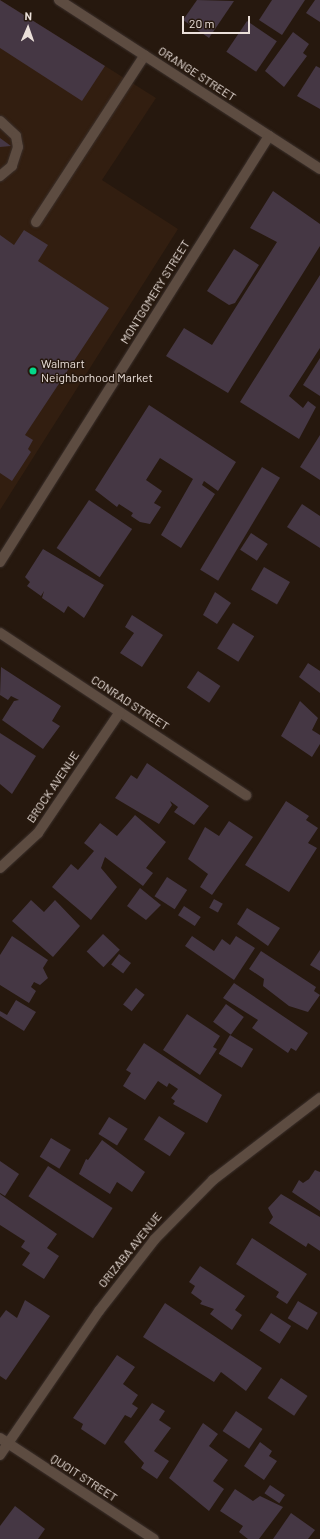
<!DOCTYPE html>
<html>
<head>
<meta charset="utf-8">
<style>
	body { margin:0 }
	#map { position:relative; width:320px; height:1539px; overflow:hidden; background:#26180e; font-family:Barlow,sans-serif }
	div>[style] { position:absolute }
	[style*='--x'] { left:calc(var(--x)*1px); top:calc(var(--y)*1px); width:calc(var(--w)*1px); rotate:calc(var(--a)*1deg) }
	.built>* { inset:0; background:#321e10 }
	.building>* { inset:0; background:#453744; transform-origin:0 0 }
	.roads { filter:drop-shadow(0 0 1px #3b302c) drop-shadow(0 0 1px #3b302c) }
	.lane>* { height:10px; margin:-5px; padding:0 5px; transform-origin:5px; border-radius:5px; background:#5d4c41 }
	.street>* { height:10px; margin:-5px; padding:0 5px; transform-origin:5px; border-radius:5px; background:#5d4c41 }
	.dots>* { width:11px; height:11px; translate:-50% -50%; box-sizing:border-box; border:2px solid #26180e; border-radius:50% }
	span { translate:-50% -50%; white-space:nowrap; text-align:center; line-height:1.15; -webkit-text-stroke:3px #26180e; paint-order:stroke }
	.street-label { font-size:12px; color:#ebe0da }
	.poi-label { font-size:12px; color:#ebe0da }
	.left { translate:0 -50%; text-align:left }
	.north { position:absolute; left:8px; top:8px; width:40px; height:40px; -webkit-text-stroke:3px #26180e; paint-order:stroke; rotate:2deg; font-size:11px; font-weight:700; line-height:16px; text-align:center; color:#ebe0da }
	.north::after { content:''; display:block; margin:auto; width:14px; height:18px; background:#ebe0da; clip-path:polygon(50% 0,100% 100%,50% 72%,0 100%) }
	.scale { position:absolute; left:182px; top:16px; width:68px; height:18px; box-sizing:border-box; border:2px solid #ebe0da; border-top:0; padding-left:5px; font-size:12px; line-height:14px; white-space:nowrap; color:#ebe0da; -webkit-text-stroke:3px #26180e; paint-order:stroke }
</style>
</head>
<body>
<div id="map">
	<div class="built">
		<div style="clip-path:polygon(0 0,156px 98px,102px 180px,178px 229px,0 510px)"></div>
	</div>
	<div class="building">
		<div style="clip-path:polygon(0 0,105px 66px,82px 101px,0 48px)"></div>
		<div style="clip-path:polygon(197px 0,234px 1px,209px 38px,183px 20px)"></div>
		<div style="clip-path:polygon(272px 0,305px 0,282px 35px,259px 20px)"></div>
		<div style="clip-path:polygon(315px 0,320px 0,320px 22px,306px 13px)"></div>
		<div style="left:247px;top:21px;width:36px;height:37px;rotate:34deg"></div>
		<div style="clip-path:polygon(293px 32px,309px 44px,303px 53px,307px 56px,284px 87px,265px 71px)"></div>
		<div style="clip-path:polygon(316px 66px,320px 68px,320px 109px,297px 96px)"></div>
		<div style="clip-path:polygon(0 138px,11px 146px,0 147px)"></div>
		<div style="clip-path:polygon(273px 191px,320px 224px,320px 246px,228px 393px,166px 356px,184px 328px,212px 345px,277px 242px,250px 228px)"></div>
		<div style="clip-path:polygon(24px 230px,48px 245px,38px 261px,109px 308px,25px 435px,33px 440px,28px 449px,31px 452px,12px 481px,0 473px,0 235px,14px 245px)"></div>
		<div style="clip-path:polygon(234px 249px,259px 265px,235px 303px,229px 305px,207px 291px)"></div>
		<div style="clip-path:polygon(320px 275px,320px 348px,289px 396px,303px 408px,308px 401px,316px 407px,299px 439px,240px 402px)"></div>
		<div style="clip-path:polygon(320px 358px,320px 396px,303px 385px)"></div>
		<div style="clip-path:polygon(149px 405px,236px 462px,218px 491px,204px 481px,202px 485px,215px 494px,181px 548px,161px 535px,193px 479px,160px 458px,146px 480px,162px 491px,154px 503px,161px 507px,150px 524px,140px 522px,131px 516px,133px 513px,119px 504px,117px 507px,95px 490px)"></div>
		<div style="clip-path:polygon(320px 435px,320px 480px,300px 467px)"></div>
		<div style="left:262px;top:467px;width:21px;height:120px;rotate:31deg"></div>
		<div style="left:89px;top:500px;width:52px;height:58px;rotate:34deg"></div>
		<div style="clip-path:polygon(302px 504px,320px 516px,320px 548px,287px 527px)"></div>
		<div style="left:251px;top:533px;width:20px;height:20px;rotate:33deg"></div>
		<div style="clip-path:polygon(43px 549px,104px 585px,84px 618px,68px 606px,64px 613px,42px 598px,44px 591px,41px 596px,27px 586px,30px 582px,25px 577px)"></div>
		<div style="left:264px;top:567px;width:30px;height:26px;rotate:30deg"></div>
		<div style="clip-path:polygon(215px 592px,231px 603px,217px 624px,203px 615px)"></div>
		<div style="clip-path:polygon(132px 615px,163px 635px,142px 667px,120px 653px,134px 633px,125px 627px)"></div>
		<div style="left:233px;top:623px;width:25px;height:30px;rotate:32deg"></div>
		<div style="clip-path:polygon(308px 663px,320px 671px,320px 693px,299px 677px)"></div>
		<div style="clip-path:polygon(1px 667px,61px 706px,52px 721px,60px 726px,43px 749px,2px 720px,14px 701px,19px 700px,11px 696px,8px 700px,0 695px)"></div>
		<div style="left:198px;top:671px;width:27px;height:20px;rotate:34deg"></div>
		<div style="clip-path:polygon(300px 701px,318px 718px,312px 730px,320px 735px,320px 744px,312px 757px,281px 736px)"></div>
		<div style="clip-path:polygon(0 733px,36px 756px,12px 794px,0 784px)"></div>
		<div style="clip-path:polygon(147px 763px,209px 806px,194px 825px,174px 812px,178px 807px,170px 801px,172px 805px,159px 824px,115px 798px,131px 775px,137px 779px)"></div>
		<div style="clip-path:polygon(286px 801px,309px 816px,306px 820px,318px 828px,308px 843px,317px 848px,289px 892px,245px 865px)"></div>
		<div style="clip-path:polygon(135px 815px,166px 842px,146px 868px,153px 873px,143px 886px,105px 857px,101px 868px,117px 887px,91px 920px,52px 887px,71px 864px,78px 870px,94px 851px,84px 843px,100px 823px,117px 836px)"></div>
		<div style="clip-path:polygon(229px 821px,253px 837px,212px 895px,200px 887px,208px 874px,188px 859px,205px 827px,219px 836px)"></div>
		<div style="left:167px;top:877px;width:24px;height:23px;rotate:33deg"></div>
		<div style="clip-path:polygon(140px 888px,161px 905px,146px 920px,127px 906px)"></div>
		<div style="left:214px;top:899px;width:10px;height:10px;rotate:29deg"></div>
		<div style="clip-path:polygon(31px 900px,44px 912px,55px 900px,80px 926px,53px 957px,12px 921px)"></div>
		<div style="left:184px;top:906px;width:20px;height:11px;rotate:33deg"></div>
		<div style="clip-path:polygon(247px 908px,280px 928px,268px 946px,237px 924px)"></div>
		<div style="left:103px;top:934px;width:23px;height:24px;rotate:43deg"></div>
		<div style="clip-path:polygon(12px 936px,48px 960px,43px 968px,48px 978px,40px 985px,34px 982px,31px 987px,36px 991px,29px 1003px,0 985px,0 955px)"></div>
		<div style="clip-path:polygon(192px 936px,214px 951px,222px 939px,230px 945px,236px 936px,255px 948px,234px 980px,185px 946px)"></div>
		<div style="clip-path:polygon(320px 950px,320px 971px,310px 965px)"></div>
		<div style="clip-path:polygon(261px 951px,316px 987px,314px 991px,320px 995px,308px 1012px,289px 1006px,263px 986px,264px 979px,249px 969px)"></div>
		<div style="left:119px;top:954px;width:15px;height:13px;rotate:37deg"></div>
		<div style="clip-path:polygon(234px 983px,308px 1033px,296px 1051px,291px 1048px,288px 1053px,252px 1028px,258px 1020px,223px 998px)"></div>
		<div style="left:136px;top:988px;width:11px;height:21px;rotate:38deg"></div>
		<div style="clip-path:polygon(16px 1000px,36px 1012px,24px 1031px,0 1016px,0 1011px,7px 1015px)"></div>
		<div style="left:226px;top:1004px;width:22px;height:22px;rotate:36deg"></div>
		<div style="clip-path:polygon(187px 1014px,220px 1036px,213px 1047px,217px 1049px,200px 1075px,163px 1050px)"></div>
		<div style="left:230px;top:1035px;width:27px;height:22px;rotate:31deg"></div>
		<div style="clip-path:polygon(144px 1043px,222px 1095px,207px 1123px,173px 1104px,175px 1101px,171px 1098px,178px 1089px,169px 1083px,167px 1087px,158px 1081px,145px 1100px,123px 1086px,131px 1073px,126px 1070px)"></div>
		<div style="left:159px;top:1116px;width:31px;height:28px;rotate:33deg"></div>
		<div style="left:109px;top:1117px;width:22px;height:20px;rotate:32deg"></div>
		<div style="left:51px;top:1138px;width:23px;height:22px;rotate:31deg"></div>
		<div style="clip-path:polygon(102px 1140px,145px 1172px,132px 1192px,117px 1182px,110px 1194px,79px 1174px,86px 1159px,88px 1160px)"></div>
		<div style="clip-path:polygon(0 1161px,19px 1174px,5px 1196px,0 1193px)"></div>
		<div style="left:48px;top:1166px;width:77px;height:36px;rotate:33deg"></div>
		<div style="clip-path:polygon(315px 1170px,320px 1172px,320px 1211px,292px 1192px,299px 1180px,303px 1183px,309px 1179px)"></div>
		<div style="clip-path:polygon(0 1194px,57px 1234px,47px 1248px,59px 1256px,44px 1279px,22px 1265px,30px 1253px,21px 1247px,25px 1241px,0 1225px)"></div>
		<div style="clip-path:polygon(281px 1194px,320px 1217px,320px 1251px,308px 1243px,306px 1247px,269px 1223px,273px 1217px,268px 1208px)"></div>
		<div style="clip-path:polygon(252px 1238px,307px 1274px,287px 1304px,276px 1297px,279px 1292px,236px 1264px)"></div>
		<div style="clip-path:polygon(200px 1266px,245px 1296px,235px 1310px,242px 1315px,232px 1330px,210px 1314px,214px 1309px,200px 1304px,202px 1301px,191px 1293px,195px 1286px,189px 1282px)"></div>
		<div style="clip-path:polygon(25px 1300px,50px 1316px,6px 1380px,0 1376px,0 1318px,6px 1310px,17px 1318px)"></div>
		<div style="left:298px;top:1301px;width:23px;height:20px;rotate:31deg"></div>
		<div style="clip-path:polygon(165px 1303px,262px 1368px,246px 1391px,221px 1372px,214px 1382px,143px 1337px)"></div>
		<div style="left:271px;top:1313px;width:24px;height:21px;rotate:33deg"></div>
		<div style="clip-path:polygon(117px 1355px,135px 1367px,123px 1384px,138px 1395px,132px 1404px,138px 1408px,131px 1418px,125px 1415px,105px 1445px,81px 1429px,83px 1424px,73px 1418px)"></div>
		<div style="left:281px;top:1378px;width:32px;height:24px;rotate:34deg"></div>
		<div style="clip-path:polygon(152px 1403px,165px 1411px,159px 1420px,171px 1428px,154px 1451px,169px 1461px,157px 1479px,141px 1468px,144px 1463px,124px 1442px)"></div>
		<div style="left:236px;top:1411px;width:32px;height:24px;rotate:34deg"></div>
		<div style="clip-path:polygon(203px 1423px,218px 1434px,209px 1446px,228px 1460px,213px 1481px,224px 1489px,209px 1511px,169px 1478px)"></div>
		<div style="clip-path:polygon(260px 1442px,272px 1451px,269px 1456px,277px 1461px,264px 1480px,244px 1466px)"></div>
		<div style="left:270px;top:1485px;width:18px;height:10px;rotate:34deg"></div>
		<div style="clip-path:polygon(235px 1489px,253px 1501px,260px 1496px,283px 1507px,259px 1539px,248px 1539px,239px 1532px,243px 1526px,220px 1511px)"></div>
		<div style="clip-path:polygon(15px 1506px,45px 1529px,38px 1539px,0 1539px,0 1526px)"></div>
		<div style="clip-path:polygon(291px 1513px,315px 1530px,308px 1539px,273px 1539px)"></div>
	</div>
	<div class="roads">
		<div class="lane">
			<div style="--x:0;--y:121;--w:22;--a:43"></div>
			<div style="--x:16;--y:136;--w:11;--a:80"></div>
			<div style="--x:18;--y:147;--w:20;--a:108"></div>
			<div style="--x:12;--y:166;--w:16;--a:140"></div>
			<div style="--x:36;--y:222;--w:199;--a:-56.9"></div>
		</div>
		<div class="street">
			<div style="--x:59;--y:0;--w:311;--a:32.9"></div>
			<div style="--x:0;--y:562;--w:504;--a:-57.73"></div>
			<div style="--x:0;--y:633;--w:295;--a:33.4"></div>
			<div style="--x:0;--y:868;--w:52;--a:-42.6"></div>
			<div style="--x:38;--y:833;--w:146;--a:-55.9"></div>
			<div style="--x:0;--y:1438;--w:184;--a:33.3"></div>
			<div style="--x:0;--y:1455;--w:175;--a:-55.5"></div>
			<div style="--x:99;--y:1311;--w:91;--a:-52.1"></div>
			<div style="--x:155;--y:1239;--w:83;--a:-45.5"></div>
			<div style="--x:213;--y:1180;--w:135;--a:-37.5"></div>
		</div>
	</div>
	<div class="dots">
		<div style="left:33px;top:371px;background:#03d98b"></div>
	</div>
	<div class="street-label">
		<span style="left:197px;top:74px;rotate:33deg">ORANGE STREET</span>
		<span style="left:155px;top:292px;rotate:-58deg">MONTGOMERY STREET</span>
		<span style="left:130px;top:703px;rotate:33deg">CONRAD STREET</span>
		<span style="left:53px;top:787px;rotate:-56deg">BROCK AVENUE</span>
		<span style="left:130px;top:1250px;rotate:-51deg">ORIZABA AVENUE</span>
		<span style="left:84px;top:1478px;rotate:33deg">QUOIT STREET</span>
	</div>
	<div class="poi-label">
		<span class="left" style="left:41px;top:371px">Walmart<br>Neighborhood Market</span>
	</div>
	<div class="north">N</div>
	<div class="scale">20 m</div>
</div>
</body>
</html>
